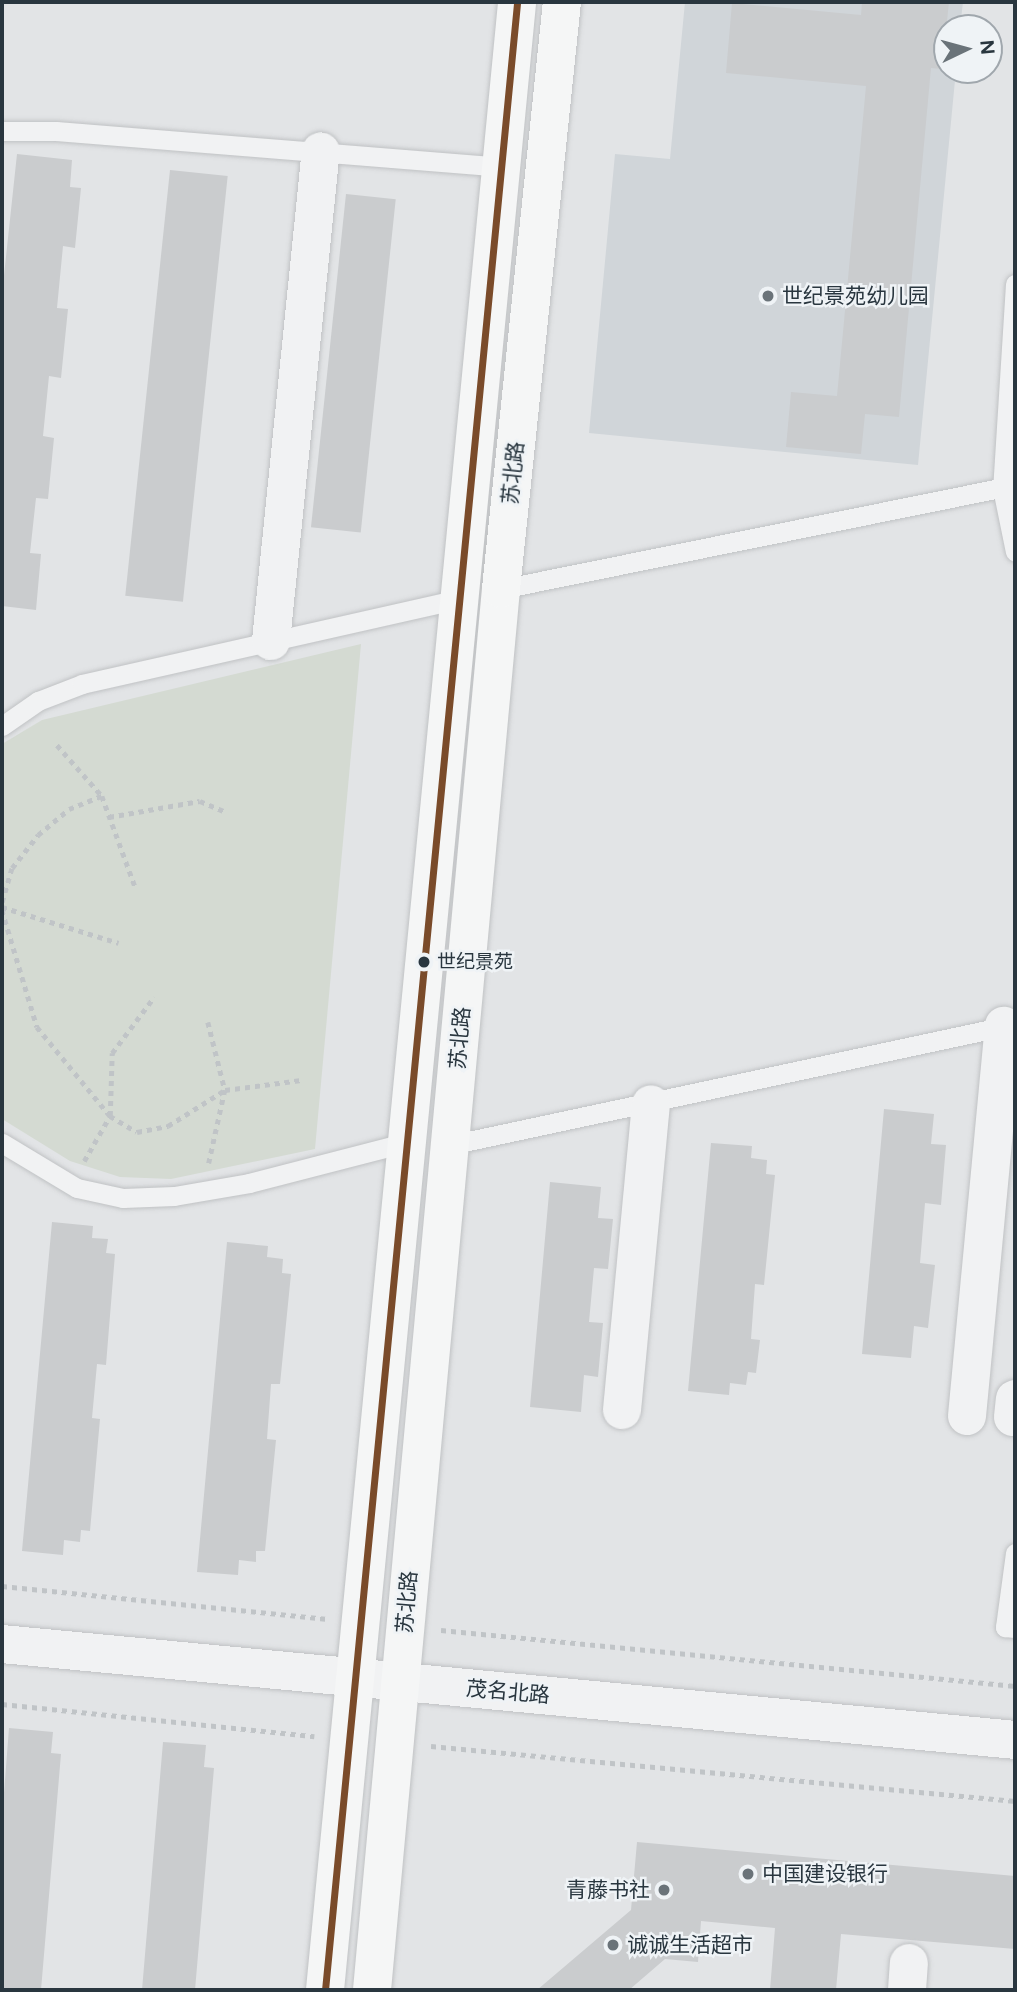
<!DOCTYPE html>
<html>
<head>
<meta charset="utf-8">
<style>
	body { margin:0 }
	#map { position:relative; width:1017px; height:1992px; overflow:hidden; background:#e2e4e6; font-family:Figtree,"Noto Sans SC",sans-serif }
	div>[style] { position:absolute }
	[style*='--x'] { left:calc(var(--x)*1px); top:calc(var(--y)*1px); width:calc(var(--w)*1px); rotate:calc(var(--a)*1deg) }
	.built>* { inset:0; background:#d0d5d9 }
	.green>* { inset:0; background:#d4dad2 }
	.building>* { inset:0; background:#caccce; transform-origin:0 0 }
	.path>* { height:4.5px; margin-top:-2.25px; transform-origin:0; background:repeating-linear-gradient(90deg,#c0c4c7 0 5px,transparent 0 10px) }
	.roads { filter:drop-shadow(0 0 2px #c0c2c4) drop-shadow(0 0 2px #c0c2c4) }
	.service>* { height:19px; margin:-9.5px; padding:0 9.5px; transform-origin:9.5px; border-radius:9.5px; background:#f1f2f3 }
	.minor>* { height:38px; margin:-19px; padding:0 19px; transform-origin:19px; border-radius:19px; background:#f1f2f3 }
	.tertiary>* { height:38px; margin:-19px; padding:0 19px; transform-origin:19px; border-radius:19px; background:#f1f2f3 }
	.secondary>* { height:38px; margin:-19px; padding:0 19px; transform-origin:19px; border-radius:19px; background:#f5f6f6 }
	.bus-1>* { height:7px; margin:-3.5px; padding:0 3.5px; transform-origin:3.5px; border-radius:3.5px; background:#7a4b2a }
	.dots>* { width:19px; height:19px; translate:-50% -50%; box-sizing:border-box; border:4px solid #eff3f6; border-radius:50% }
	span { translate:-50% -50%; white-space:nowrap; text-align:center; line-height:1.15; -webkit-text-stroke:5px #eff3f6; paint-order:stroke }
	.bus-label { font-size:19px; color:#29363f }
	.left { translate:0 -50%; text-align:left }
	.poi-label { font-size:21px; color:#29363f }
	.right { translate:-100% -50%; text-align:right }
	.street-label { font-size:21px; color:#29363f }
	.frame { position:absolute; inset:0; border:4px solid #29363f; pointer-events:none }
	.north { position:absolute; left:933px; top:14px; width:70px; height:70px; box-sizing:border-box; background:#eff3f6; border:2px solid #a0a7ad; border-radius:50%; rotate:85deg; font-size:19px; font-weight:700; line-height:28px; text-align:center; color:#29363f }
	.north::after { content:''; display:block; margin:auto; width:24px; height:32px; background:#6a7379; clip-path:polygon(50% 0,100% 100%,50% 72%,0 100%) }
</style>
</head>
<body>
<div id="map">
	<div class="built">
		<div style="clip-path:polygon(685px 2px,963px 2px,960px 28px,947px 28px,947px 70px,956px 70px,918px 465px,589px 433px,615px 154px,670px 159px)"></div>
	</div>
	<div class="green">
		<div style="clip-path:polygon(361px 644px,315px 1149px,171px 1179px,120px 1177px,70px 1161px,2px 1119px,2px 744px,42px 720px)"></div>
	</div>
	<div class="building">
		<div style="clip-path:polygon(862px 2px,949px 2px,942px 69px,931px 68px,899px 417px,865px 414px,861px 454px,786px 447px,791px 392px,837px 396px,866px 86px,726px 73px,732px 3px,861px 15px)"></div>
		<div style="clip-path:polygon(17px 154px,72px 160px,70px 187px,81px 188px,75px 248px,63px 246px,57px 308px,68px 309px,61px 378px,49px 376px,43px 436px,54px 438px,48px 499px,36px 498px,30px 553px,41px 554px,36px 610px,2px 606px,2px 294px)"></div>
		<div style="left:170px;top:170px;width:58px;height:428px;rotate:6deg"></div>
		<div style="left:346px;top:194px;width:50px;height:335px;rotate:6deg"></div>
		<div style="clip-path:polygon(884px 1109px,934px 1114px,931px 1144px,946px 1145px,941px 1205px,925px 1203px,920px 1263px,935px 1265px,928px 1328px,914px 1326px,911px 1358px,862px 1354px)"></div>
		<div style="clip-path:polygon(711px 1143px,752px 1146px,751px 1158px,767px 1160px,766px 1174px,775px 1175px,764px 1285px,755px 1284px,751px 1339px,760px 1340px,756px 1373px,748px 1372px,746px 1385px,730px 1383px,729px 1395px,688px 1391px)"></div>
		<div style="clip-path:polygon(550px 1182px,601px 1187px,598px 1218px,613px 1219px,608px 1269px,594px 1268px,589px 1322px,603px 1323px,598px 1377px,584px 1375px,581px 1412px,530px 1407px)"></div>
		<div style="clip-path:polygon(52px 1222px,93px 1226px,92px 1238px,108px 1239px,106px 1253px,115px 1254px,106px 1365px,97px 1364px,92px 1418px,100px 1419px,90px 1531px,81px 1530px,80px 1542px,64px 1540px,63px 1555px,22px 1551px)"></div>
		<div style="clip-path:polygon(227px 1242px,268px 1246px,267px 1257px,283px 1259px,282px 1273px,291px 1274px,280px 1384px,271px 1384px,267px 1439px,276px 1440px,265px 1551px,256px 1551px,256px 1562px,239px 1560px,238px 1575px,197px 1572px)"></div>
		<div style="clip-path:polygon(9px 1728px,53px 1732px,51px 1753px,61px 1754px,41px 1990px,2px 1990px,2px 1819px)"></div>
		<div style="clip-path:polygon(163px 1742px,206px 1745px,204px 1767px,214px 1768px,195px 1990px,142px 1990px)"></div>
		<div style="clip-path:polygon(637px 1842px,1015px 1876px,1015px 1949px,841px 1934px,836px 1990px,770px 1990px,775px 1928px,701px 1921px,698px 1962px,665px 1959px,629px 1990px,537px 1990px,631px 1910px)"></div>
	</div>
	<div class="path">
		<div style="--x:57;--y:745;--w:68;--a:48.6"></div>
		<div style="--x:102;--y:796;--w:96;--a:69.9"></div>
		<div style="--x:109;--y:817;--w:92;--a:-10"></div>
		<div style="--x:200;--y:801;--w:28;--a:23"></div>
		<div style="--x:2;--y:902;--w:35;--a:-74"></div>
		<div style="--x:12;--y:868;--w:42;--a:-51.8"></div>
		<div style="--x:38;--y:835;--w:40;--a:-40"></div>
		<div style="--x:69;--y:809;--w:35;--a:-22"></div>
		<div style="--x:2;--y:907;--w:122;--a:17.1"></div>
		<div style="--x:2;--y:910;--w:122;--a:73.3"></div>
		<div style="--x:37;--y:1027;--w:115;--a:50.6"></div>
		<div style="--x:110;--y:1116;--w:31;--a:31"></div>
		<div style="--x:137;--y:1132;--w:32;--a:-11"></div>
		<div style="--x:168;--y:1126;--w:67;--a:-32.3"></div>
		<div style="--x:225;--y:1090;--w:77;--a:-7.5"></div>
		<div style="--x:208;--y:1022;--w:70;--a:76"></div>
		<div style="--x:225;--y:1090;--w:75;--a:102.4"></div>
		<div style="--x:84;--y:1161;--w:52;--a:-60"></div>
		<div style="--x:110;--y:1116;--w:63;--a:-88.2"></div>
		<div style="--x:112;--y:1053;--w:70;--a:-53.1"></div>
		<div style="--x:2;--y:1586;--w:325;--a:5.8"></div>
		<div style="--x:441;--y:1630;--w:577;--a:5.57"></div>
		<div style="--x:2;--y:1704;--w:314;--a:5.9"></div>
		<div style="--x:431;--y:1746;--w:587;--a:5.38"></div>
	</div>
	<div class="roads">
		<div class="service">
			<div style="--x:2;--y:131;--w:54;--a:0"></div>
			<div style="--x:56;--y:131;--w:446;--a:4.6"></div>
			<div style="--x:1015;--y:284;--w:204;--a:93.6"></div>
			<div style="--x:1002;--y:488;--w:65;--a:78.5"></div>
			<div style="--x:501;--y:589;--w:524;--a:-11.44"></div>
			<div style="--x:2;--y:726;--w:44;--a:-34.8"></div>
			<div style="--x:38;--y:701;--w:47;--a:-21.1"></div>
			<div style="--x:82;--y:684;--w:386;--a:-12.7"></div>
			<div style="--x:2;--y:1143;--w:87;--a:31"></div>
			<div style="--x:77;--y:1188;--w:47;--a:12.3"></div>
			<div style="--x:123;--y:1198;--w:51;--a:-2.2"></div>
			<div style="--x:174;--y:1196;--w:76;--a:-9.8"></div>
			<div style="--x:249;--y:1183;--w:160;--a:-14.5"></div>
			<div style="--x:450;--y:1145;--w:573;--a:-12.09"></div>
			<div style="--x:1015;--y:1553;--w:75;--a:97.7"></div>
			<div style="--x:1005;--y:1627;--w:10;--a:6"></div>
		</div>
		<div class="minor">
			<div style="--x:271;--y:641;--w:492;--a:-84.2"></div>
			<div style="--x:622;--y:1410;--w:307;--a:-84.6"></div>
			<div style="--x:967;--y:1416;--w:392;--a:-84.6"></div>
			<div style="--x:1013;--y:1417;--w:18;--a:-84"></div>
			<div style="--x:907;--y:1990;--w:27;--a:-86"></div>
		</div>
		<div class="tertiary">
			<div style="--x:2;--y:1644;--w:1018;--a:5.41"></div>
		</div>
		<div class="secondary">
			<div style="--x:325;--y:1990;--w:1997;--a:-84.48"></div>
			<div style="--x:372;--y:1990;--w:1407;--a:-84.74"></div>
			<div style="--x:501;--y:589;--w:590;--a:-84.07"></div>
		</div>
	</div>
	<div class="bus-1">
		<div style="--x:325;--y:1990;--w:1997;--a:-84.48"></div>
	</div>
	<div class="dots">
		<div style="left:768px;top:296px;background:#6a7379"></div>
		<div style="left:424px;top:962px;background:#29363f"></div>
		<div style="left:748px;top:1874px;background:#6a7379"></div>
		<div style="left:664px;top:1890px;background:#6a7379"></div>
		<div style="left:613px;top:1945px;background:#6a7379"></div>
	</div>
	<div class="bus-label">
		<span class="left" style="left:437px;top:962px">世纪景苑</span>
	</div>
	<div class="poi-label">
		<span class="left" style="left:782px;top:296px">世纪景苑幼儿园</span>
		<span class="left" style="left:762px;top:1874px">中国建设银行</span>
		<span class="right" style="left:650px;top:1890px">青藤书社</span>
		<span class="left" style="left:627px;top:1945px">诚诚生活超市</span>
	</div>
	<div class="street-label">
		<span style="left:513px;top:473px;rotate:-84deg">苏北路</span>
		<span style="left:460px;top:1038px;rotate:-85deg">苏北路</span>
		<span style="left:407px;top:1602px;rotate:-85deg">苏北路</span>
		<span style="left:508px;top:1692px;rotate:5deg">茂名北路</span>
	</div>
	<div class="frame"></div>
	<div class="north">N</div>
</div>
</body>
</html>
